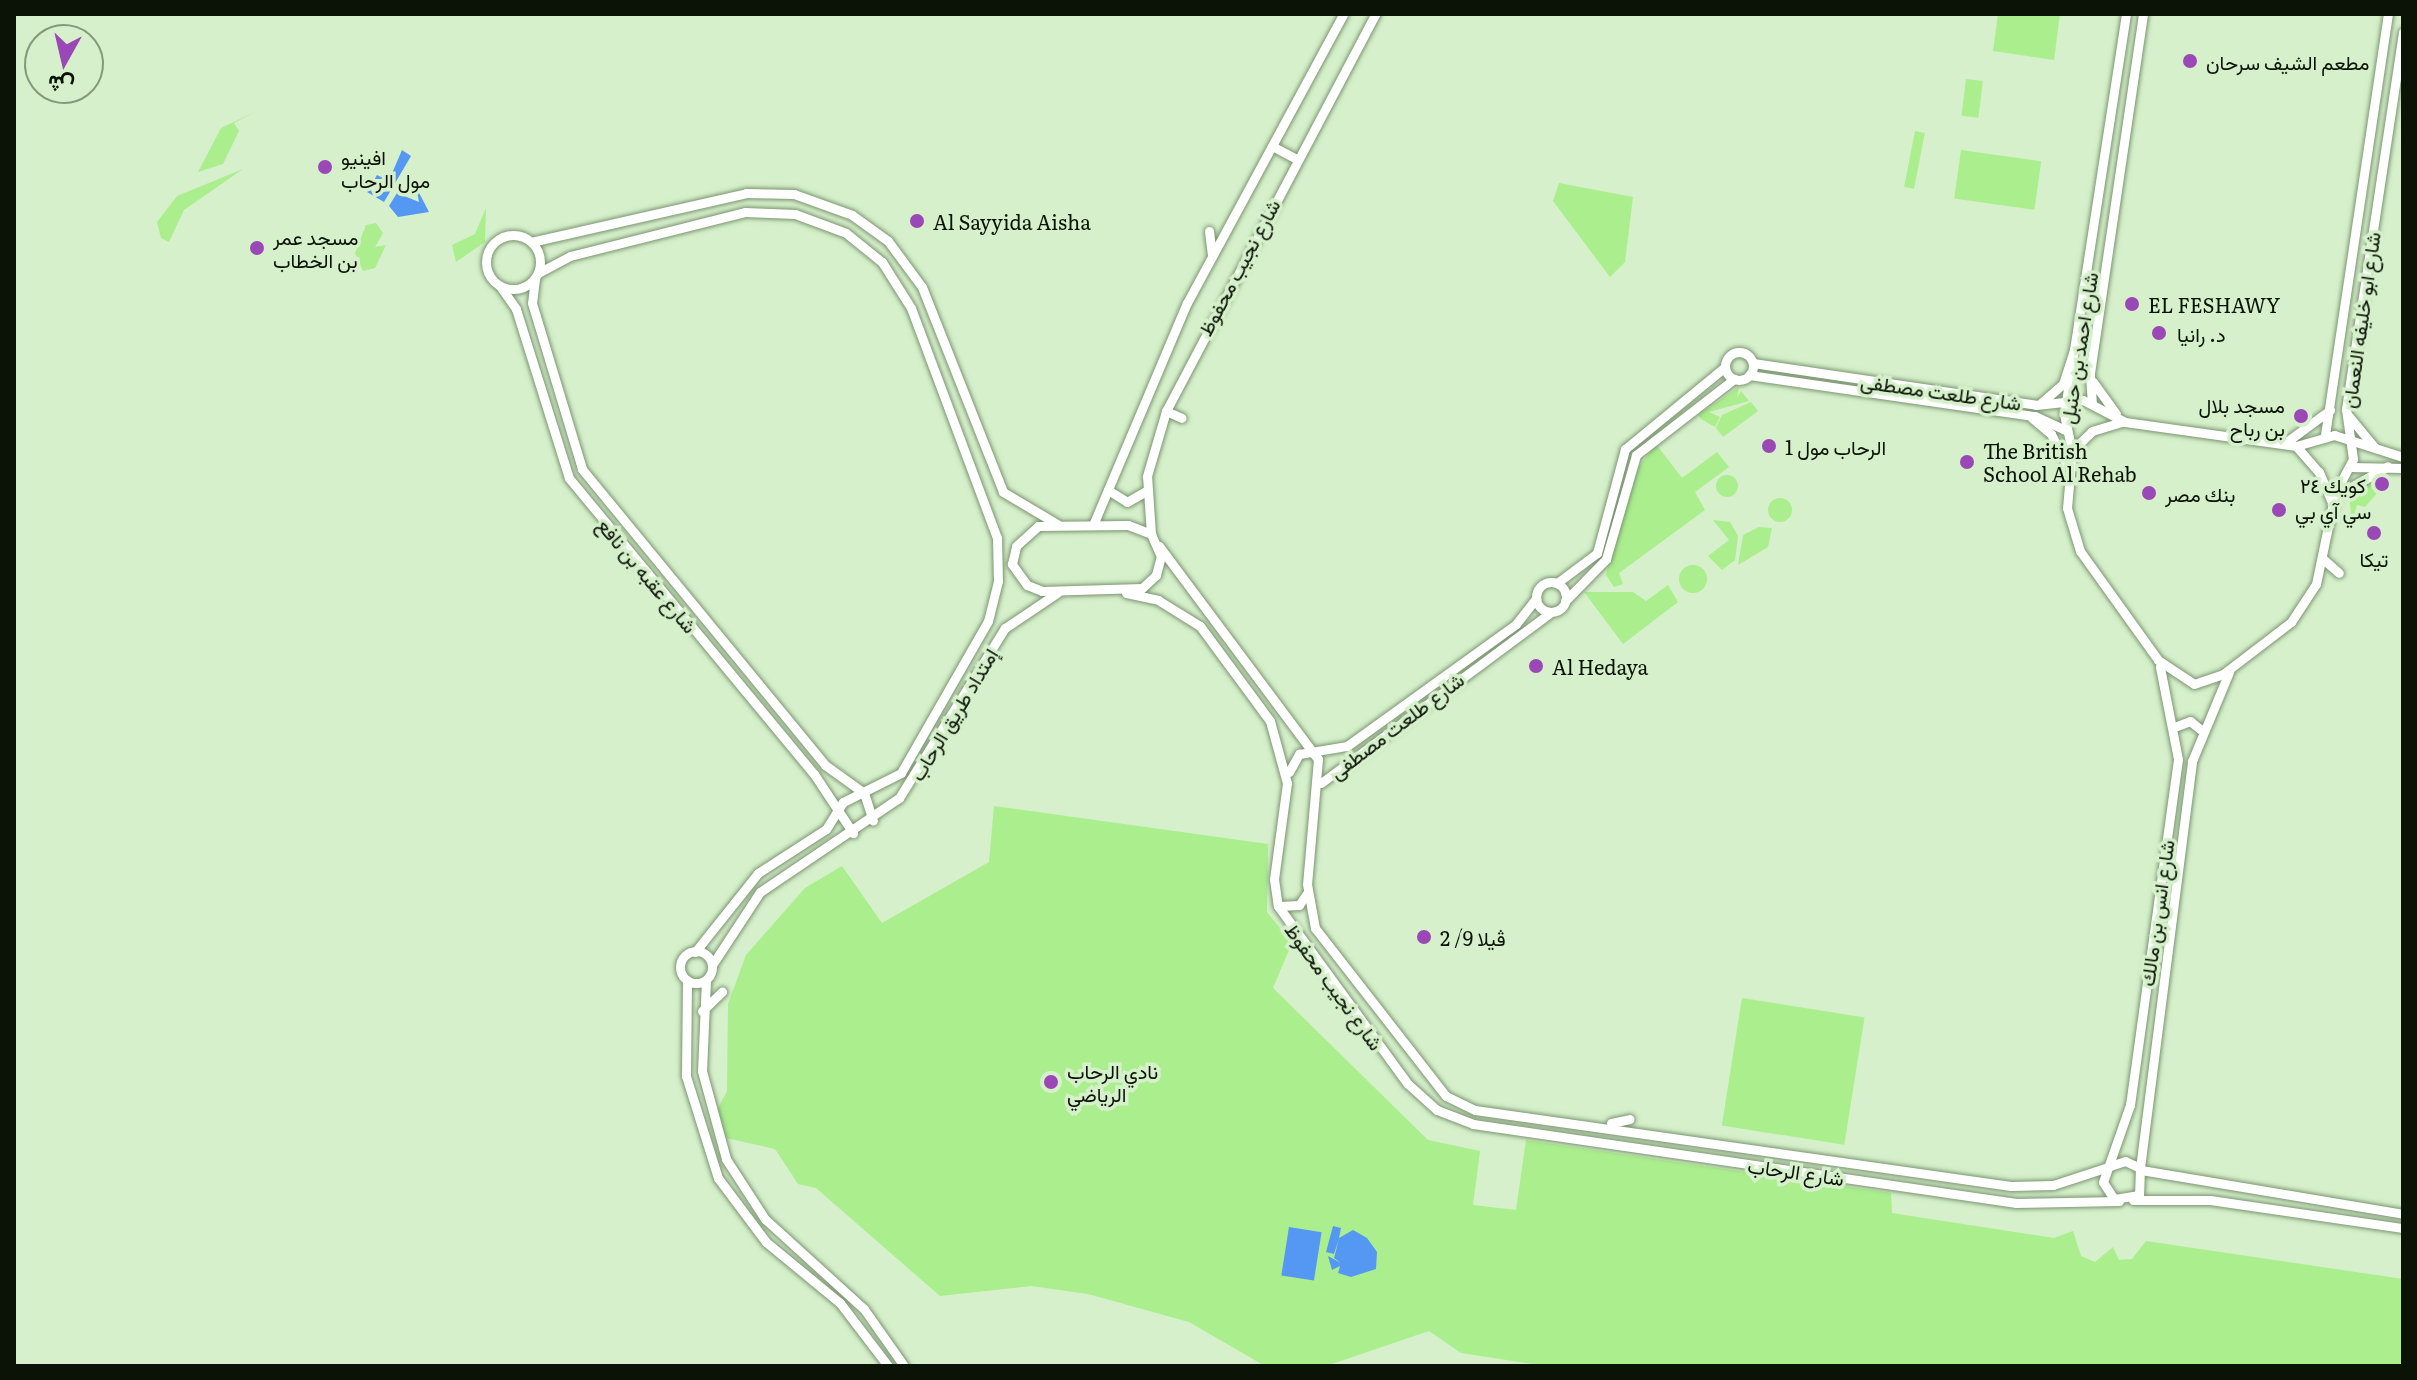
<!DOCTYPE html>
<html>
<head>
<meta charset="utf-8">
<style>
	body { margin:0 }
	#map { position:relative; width:2417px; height:1380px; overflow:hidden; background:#d5f0ca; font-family:Literata,Vazirmatn,serif }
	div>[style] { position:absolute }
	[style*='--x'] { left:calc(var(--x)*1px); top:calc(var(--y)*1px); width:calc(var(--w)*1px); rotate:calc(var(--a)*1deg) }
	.green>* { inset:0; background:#abee8d; transform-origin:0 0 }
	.round { border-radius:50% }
	.water>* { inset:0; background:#5498f3; transform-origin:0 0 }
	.roads { filter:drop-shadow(0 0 2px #7c9572) drop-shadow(0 0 2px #7c9572) }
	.tertiary>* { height:9px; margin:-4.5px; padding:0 4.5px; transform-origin:4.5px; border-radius:4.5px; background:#fff }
	.tertiary>.ring { margin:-4.5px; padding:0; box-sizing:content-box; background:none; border:9px solid #fff; border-radius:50% }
	.dots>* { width:22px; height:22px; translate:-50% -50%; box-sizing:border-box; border:4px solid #d5f0ca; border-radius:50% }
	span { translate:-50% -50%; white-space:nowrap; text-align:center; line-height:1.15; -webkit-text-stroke:7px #d5f0ca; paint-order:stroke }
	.poi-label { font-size:20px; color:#0a1306 }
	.left { translate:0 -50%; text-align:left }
	.right { translate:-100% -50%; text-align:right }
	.street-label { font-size:20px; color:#0a1306 }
	.frame { position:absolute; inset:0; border:16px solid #0a1306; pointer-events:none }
	.north { position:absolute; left:24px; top:24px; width:80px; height:80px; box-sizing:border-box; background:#d5f0ca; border:2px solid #84987c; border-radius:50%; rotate:188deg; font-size:22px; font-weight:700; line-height:32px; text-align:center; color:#0a1306 }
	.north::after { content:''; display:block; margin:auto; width:28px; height:36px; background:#9b48b7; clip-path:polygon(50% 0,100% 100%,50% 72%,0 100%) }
</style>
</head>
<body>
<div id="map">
	<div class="green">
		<div style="clip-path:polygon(1998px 14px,2060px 14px,2054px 60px,1993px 51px)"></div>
		<div style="left:1966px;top:79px;width:17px;height:37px;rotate:7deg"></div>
		<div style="clip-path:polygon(259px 110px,234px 123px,239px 131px,223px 164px,198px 172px,221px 128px)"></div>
		<div style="left:1915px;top:131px;width:10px;height:57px;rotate:11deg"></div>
		<div style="left:1961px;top:150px;width:81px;height:49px;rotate:8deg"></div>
		<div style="clip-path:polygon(243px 169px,184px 210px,169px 242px,161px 238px,157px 222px,177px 196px)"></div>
		<div style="clip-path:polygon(1559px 183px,1633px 197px,1625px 262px,1610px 277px,1553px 201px)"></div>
		<div style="clip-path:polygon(486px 208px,485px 242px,456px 262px,452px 245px,475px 234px)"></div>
		<div style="clip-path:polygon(376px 223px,383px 233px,375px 247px,386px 245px,375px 268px,363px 271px,355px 253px,366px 225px)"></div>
		<div style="clip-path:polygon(1739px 387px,1737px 398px,1741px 391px,1749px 401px,1709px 412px,1720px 417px,1715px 427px,1701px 419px,1698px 415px)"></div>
		<div style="clip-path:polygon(1751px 402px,1758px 411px,1723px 437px,1716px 428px,1722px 415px)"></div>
		<div style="clip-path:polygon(1656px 444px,1682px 478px,1717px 452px,1729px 467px,1695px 492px,1705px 510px,1619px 573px,1623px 584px,1614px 587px,1606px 575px,1629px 480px)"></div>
		<div class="round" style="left:1716px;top:475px;width:22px;height:22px"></div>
		<div style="clip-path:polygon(2377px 476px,2387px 482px,2365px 507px,2357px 505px,2352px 525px,2349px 494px)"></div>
		<div class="round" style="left:1768px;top:498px;width:24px;height:24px"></div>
		<div style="clip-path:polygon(1713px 520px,1730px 522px,1738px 536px,1735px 560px,1722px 570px,1708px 556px,1729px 540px)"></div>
		<div style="clip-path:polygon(1759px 527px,1772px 528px,1768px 547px,1738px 565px,1743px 535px)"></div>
		<div class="round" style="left:1679px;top:565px;width:28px;height:28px"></div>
		<div style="clip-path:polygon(1668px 585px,1678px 602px,1623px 644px,1584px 592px,1633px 592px,1646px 601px)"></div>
		<div style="clip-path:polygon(994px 806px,1268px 844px,1267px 912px,1292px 943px,1273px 988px,1428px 1140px,1480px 1151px,1473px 1205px,1516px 1210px,1526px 1140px,1891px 1193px,1892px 1213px,2054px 1238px,2073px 1231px,2081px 1256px,2095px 1262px,2113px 1247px,2119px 1260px,2132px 1259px,2146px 1241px,2403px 1279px,2403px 1366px,1545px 1366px,1461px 1353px,1429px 1331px,1326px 1366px,1265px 1366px,1189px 1322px,1088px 1294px,1031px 1286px,940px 1296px,816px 1188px,798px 1184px,775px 1149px,726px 1138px,716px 1112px,727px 1091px,728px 1004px,746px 955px,805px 888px,842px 866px,882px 923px,989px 862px)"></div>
		<div style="left:1742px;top:998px;width:124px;height:129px;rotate:9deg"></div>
	</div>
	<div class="water">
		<div style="clip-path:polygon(402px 150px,411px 156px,384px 202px,367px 192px,377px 175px,383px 178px,372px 190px,384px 192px)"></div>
		<div style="clip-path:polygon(416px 187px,429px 212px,398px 217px,389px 206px,397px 193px,419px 202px)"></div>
		<div style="clip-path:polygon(1333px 1226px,1341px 1228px,1339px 1238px,1353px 1230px,1367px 1238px,1377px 1252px,1376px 1269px,1351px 1277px,1338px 1273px,1340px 1266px,1332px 1270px,1328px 1256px,1341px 1263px,1334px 1258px,1339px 1239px,1334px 1254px,1326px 1252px)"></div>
		<div style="left:1289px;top:1227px;width:33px;height:49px;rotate:9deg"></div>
	</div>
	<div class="roads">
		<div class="tertiary">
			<div style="--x:2126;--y:14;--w:405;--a:98.8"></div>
			<div style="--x:2064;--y:414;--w:38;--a:78"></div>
			<div style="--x:2072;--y:451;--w:57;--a:95"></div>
			<div style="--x:2067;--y:508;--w:45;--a:73.2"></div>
			<div style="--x:2080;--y:551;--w:134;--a:54.4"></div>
			<div style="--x:2158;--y:660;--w:43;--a:33.7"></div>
			<div style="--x:2194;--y:684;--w:31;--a:-19"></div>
			<div style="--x:2223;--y:674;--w:86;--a:-37.4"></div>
			<div style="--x:2291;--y:622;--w:45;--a:-56.7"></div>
			<div style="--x:2316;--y:584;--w:93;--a:-78.2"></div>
			<div style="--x:2335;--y:493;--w:38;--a:-62"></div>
			<div style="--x:2353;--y:459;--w:50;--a:-98"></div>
			<div style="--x:2346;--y:409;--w:381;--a:-81.4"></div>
			<div style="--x:1272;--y:146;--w:27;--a:28"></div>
			<div style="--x:1209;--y:231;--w:24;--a:83"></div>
			<div class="ring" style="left:486px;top:235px;width:45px;height:45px"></div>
			<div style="--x:531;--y:242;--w:221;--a:-12.8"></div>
			<div style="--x:746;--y:193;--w:48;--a:1.2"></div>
			<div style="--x:794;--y:194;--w:62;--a:19.9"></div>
			<div style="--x:852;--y:215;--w:44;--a:35.8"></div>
			<div style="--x:888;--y:241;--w:57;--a:53.5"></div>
			<div style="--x:922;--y:287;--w:220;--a:68.4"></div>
			<div style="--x:1003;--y:492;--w:63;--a:30.7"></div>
			<div style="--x:538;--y:273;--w:36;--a:-28"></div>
			<div style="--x:570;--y:256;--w:180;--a:-14.1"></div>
			<div style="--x:745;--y:212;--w:50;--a:2.3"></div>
			<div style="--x:795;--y:214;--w:54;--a:20.4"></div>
			<div style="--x:846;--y:233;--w:46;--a:38.9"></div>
			<div style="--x:882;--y:262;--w:54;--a:57.8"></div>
			<div style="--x:911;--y:308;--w:246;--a:69.5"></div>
			<div style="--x:997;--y:538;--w:43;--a:88.7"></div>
			<div style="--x:998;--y:581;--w:41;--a:104"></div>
			<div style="--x:988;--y:621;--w:175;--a:119.8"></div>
			<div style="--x:901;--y:773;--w:65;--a:153.4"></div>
			<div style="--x:843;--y:802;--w:32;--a:122"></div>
			<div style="--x:826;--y:829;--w:81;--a:147.1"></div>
			<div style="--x:758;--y:873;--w:101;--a:128.6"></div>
			<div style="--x:535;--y:279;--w:24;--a:97"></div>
			<div style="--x:532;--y:303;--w:173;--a:73.2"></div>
			<div style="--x:582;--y:469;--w:383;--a:50.6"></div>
			<div style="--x:825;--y:765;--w:48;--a:35.7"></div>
			<div style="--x:864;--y:793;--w:29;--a:72"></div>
			<div style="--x:500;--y:286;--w:28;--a:55"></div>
			<div style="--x:516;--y:309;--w:177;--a:72.6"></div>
			<div style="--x:569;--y:478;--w:384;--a:50.4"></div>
			<div style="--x:814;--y:774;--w:71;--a:56.5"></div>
			<div class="ring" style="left:1725px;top:352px;width:19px;height:19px"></div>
			<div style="--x:1753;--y:363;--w:286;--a:8.4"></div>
			<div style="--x:2036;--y:405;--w:47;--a:-6.1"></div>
			<div style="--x:2083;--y:400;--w:47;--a:27.6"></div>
			<div style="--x:2125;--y:422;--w:173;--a:8"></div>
			<div style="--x:2296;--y:446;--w:40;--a:-16"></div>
			<div style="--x:2334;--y:435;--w:72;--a:17.7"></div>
			<div style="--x:1749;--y:375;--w:289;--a:8.2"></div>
			<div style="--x:2035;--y:416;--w:33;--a:25"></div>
			<div style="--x:2093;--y:382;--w:39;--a:54"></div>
			<div style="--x:2041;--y:403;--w:29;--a:-41"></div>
			<div style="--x:2063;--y:384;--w:40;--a:-72"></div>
			<div style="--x:2092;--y:404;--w:31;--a:-94"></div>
			<div style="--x:2090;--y:373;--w:363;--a:-81.6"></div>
			<div style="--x:1166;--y:411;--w:17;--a:24"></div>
			<div style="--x:2347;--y:414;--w:44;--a:50.5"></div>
			<div style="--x:2032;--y:418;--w:25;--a:40"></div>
			<div style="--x:2051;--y:434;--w:36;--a:63"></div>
			<div style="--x:2325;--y:435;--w:426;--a:-81.5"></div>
			<div style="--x:2285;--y:443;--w:56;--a:-36.3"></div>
			<div style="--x:2296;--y:446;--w:35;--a:49"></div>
			<div style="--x:2319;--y:472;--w:34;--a:67"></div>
			<div style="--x:2072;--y:451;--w:28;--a:-45"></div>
			<div style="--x:2092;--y:431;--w:31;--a:-17"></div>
			<div style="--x:2350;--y:467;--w:53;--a:1.1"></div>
			<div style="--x:1108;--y:490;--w:22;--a:32"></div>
			<div style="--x:1127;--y:502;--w:22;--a:-30"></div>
			<div style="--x:2339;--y:494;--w:56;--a:-29.7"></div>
			<div style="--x:1093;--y:525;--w:241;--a:-67.1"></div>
			<div style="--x:1187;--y:303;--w:328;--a:-61.6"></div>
			<div style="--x:1128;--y:525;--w:25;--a:21"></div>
			<div style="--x:1151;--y:534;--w:24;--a:66"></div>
			<div style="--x:1161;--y:556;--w:20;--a:105"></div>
			<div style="--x:1156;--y:575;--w:19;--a:137"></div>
			<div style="--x:1142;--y:588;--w:100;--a:178.3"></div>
			<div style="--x:1042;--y:591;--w:16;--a:-158"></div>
			<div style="--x:1027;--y:585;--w:26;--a:-126"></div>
			<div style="--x:1012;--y:564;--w:18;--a:-77"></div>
			<div style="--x:1016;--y:546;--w:30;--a:-42"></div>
			<div style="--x:1038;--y:526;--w:90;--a:-0.6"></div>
			<div style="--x:1151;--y:534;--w:58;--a:-93.9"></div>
			<div style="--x:1147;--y:476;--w:68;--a:-73.7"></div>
			<div style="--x:1166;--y:411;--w:449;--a:-62.2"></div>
			<div style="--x:1159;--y:546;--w:266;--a:53.3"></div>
			<div style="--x:1318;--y:759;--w:125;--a:95"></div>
			<div style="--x:1307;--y:884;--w:45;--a:79.7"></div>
			<div style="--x:1315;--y:928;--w:213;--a:52.1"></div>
			<div style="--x:1446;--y:1096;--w:32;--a:26"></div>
			<div style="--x:1475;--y:1110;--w:541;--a:8.07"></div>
			<div style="--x:2011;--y:1186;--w:42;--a:-1.4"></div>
			<div style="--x:2053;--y:1185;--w:58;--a:-18.1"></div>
			<div style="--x:2323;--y:559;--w:21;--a:41"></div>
			<div class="ring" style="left:1536px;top:582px;width:21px;height:21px"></div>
			<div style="--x:1557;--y:583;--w:50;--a:-36.9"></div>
			<div style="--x:1597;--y:553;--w:108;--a:-74.9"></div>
			<div style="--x:1625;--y:449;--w:129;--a:-39.4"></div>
			<div style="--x:1126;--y:593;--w:33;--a:12"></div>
			<div style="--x:1158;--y:600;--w:49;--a:31.8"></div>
			<div style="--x:1200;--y:626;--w:118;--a:53.6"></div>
			<div style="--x:1270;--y:721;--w:64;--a:74.7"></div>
			<div style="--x:1287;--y:783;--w:97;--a:97.7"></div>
			<div style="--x:1274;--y:879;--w:27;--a:82"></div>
			<div style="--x:1278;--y:906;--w:220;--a:53.9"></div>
			<div style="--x:1408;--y:1084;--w:39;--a:42"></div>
			<div style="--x:1437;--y:1110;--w:39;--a:21"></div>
			<div style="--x:1473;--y:1124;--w:549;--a:8.28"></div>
			<div style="--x:2016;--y:1203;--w:103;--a:-1.1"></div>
			<div style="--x:1565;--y:601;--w:59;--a:-45.7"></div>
			<div style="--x:1606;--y:559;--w:108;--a:-73.9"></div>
			<div style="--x:1636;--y:455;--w:124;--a:-37.8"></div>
			<div style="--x:2177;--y:726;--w:14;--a:-21"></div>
			<div style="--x:2190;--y:721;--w:14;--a:39"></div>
			<div style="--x:1289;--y:772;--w:21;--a:-61"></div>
			<div style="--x:1299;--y:754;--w:49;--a:-9.5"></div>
			<div style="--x:1347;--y:746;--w:208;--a:-35.8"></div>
			<div style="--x:1516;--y:624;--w:33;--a:-52"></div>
			<div style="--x:1321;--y:783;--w:287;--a:-36.6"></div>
			<div style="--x:1278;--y:906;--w:21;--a:-3"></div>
			<div style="--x:1299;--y:905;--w:14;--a:-56"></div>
			<div class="ring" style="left:680px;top:951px;width:23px;height:23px"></div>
			<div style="--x:712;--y:965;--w:87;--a:-56.7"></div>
			<div style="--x:760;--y:892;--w:168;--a:-34.1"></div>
			<div style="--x:899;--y:798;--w:200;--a:-58.1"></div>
			<div style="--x:1005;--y:628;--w:63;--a:-33.9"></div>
			<div style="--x:687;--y:980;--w:96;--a:90.6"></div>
			<div style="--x:686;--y:1076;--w:107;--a:72.6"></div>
			<div style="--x:718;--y:1178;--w:80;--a:53.1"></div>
			<div style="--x:766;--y:1242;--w:96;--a:39.5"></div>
			<div style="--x:840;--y:1303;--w:79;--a:52.7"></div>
			<div style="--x:706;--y:980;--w:91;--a:92.5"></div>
			<div style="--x:702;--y:1071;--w:91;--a:74.7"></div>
			<div style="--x:726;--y:1159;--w:72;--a:57"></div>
			<div style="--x:765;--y:1219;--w:134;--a:42.3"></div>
			<div style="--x:864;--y:1309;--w:70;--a:54.9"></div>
			<div style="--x:702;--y:1011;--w:28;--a:-44"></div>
			<div style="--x:1611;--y:1123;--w:19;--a:-12"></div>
			<div style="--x:2110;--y:1166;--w:16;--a:-18"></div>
			<div style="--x:2125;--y:1161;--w:17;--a:25"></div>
			<div style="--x:2140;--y:1168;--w:27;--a:92"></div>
			<div style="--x:2139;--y:1195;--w:25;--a:171"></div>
			<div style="--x:2114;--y:1199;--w:20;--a:-123"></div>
			<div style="--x:2103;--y:1182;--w:82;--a:-70.7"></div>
			<div style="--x:2130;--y:1105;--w:349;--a:-82.1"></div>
			<div style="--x:2178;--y:759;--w:94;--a:-101.1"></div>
			<div style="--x:2140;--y:1168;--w:410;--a:-82.7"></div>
			<div style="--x:2192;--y:761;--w:96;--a:-67.4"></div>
			<div style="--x:2141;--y:1170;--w:266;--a:9.5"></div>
			<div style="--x:2133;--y:1200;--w:77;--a:0"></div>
			<div style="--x:2210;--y:1200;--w:195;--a:8.3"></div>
		</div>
	</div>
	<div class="dots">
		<div style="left:2190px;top:61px;background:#9b48b7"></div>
		<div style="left:325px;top:167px;background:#9b48b7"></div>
		<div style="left:917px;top:221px;background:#9b48b7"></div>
		<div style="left:257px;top:248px;background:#9b48b7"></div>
		<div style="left:2132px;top:304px;background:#9b48b7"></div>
		<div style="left:2159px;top:333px;background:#9b48b7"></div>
		<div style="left:2301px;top:416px;background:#9b48b7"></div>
		<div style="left:1769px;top:446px;background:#9b48b7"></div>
		<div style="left:1967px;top:462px;background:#9b48b7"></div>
		<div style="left:2382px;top:484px;background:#9b48b7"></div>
		<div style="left:2149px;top:493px;background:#9b48b7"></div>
		<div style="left:2279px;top:510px;background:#9b48b7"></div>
		<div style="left:2374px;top:533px;background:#9b48b7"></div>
		<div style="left:1536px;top:666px;background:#9b48b7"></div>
		<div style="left:1424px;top:937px;background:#9b48b7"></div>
		<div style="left:1051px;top:1082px;background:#9b48b7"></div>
	</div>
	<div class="poi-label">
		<span class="left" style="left:2206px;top:61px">مطعم الشيف سرحان</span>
		<span class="left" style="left:341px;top:168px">افينيو<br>مول الرحاب</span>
		<span class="left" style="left:933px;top:221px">Al Sayyida Aisha</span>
		<span class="left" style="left:273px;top:248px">مسجد عمر<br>بن الخطاب</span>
		<span class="left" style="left:2148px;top:304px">EL FESHAWY</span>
		<span class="left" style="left:2177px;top:333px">د. رانيا</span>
		<span class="right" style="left:2285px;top:416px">مسجد بلال<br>بن رباح</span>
		<span class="left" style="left:1785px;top:446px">الرحاب مول 1</span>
		<span class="left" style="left:1983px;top:462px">The British<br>School Al Rehab</span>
		<span class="right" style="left:2366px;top:484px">كويك ٢٤</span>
		<span class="left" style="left:2165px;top:493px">بنك مصر</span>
		<span class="left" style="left:2295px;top:510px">سي آي بي</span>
		<span style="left:2374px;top:558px">تيكا</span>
		<span class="left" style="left:1552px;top:666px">Al Hedaya</span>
		<span class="left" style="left:1440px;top:937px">ڤيلا 9/ 2</span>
		<span class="left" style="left:1067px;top:1082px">نادي الرحاب<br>الرياضي</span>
	</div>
	<div class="street-label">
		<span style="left:1238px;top:267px;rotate:-62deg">شارع نجيب محفوظ</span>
		<span style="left:2360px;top:320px;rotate:-82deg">شارع ابو خليفه النعمان</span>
		<span style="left:2078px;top:348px;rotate:-81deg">شارع احمد بن حنبل</span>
		<span style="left:1941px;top:391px;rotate:8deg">شارع طلعت مصطفى</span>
		<span style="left:648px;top:575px;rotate:50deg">شارع عقبه بن نافع</span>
		<span style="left:953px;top:714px;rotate:-59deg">إمتداد طريق الرحاب</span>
		<span style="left:1396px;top:725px;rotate:-37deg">شارع طلعت مصطفى</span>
		<span style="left:2156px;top:913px;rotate:-82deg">شارع انس بن مالك</span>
		<span style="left:1335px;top:986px;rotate:54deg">شارع نجيب محفوظ</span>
		<span style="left:1796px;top:1171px;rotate:8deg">شارع الرحاب</span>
	</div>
	<div class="frame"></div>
	<div class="north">ش</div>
</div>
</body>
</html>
